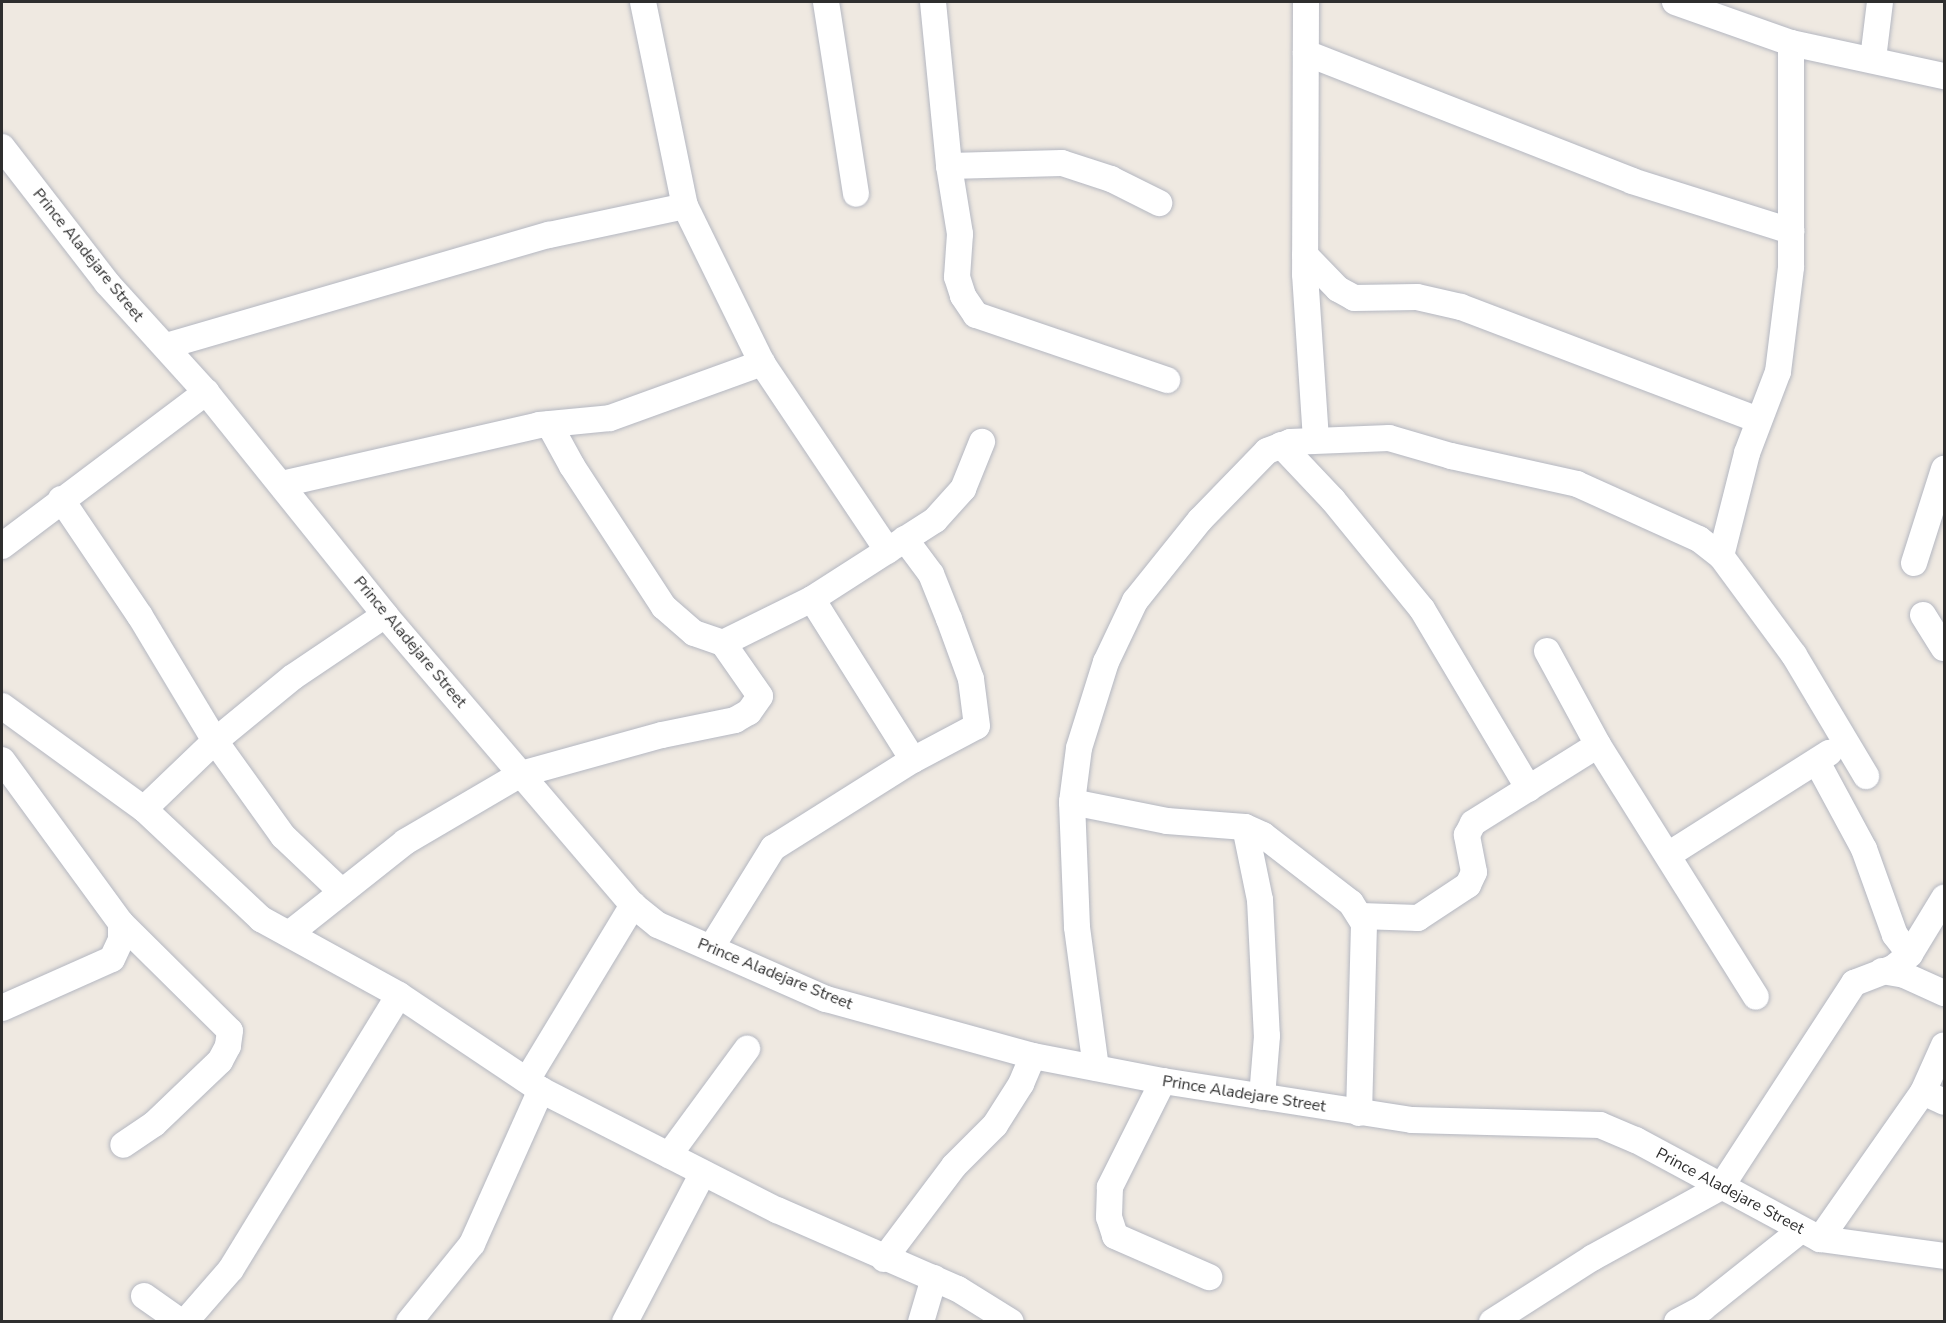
<!DOCTYPE html>
<html>
<head>
<meta charset="utf-8">
<style>
	body { margin:0 }
	#map { position:relative; width:1946px; height:1323px; overflow:hidden; background:#efe9e1; font-family:"Nunito Sans",sans-serif }
	div>[style] { position:absolute }
	[style*='--x'] { left:calc(var(--x)*1px); top:calc(var(--y)*1px); width:calc(var(--w)*1px); rotate:calc(var(--a)*1deg) }
	.roads { filter:drop-shadow(0 0 2px #b4b7c1) drop-shadow(0 0 2px #b4b7c1) }
	.minor>* { height:26px; margin:-13px; padding:0 13px; transform-origin:13px; border-radius:13px; background:#fff }
	span { translate:-50% -50%; white-space:nowrap; text-align:center; line-height:1.15; -webkit-text-stroke:4.5px #fff; paint-order:stroke }
	.street-label { font-size:16px; color:#2e2e2e }
	.frame { position:absolute; inset:0; border:3px solid #2e2e2e; pointer-events:none }
</style>
</head>
<body>
<div id="map">
	<div class="roads">
		<div class="minor">
			<div style="--x:643;--y:2;--w:208;--a:78.4"></div>
			<div style="--x:685;--y:206;--w:175;--a:63.9"></div>
			<div style="--x:762;--y:363;--w:226;--a:56.2"></div>
			<div style="--x:826;--y:2;--w:194;--a:81.1"></div>
			<div style="--x:933;--y:2;--w:165;--a:84.4"></div>
			<div style="--x:949;--y:166;--w:69;--a:80.8"></div>
			<div style="--x:960;--y:234;--w:43;--a:94"></div>
			<div style="--x:957;--y:277;--w:20;--a:72"></div>
			<div style="--x:963;--y:296;--w:23;--a:56"></div>
			<div style="--x:976;--y:315;--w:202;--a:18.8"></div>
			<div style="--x:1306;--y:2;--w:272;--a:90.2"></div>
			<div style="--x:1305;--y:274;--w:164;--a:86.2"></div>
			<div style="--x:1675;--y:2;--w:123;--a:19.5"></div>
			<div style="--x:1791;--y:43;--w:157;--a:12.2"></div>
			<div style="--x:1306;--y:53;--w:350;--a:21.4"></div>
			<div style="--x:1632;--y:181;--w:167;--a:17.5"></div>
			<div style="--x:1873;--y:59;--w:57;--a:-83"></div>
			<div style="--x:2;--y:147;--w:172;--a:52.3"></div>
			<div style="--x:107;--y:283;--w:147;--a:47.8"></div>
			<div style="--x:206;--y:392;--w:286;--a:51.2"></div>
			<div style="--x:385;--y:615;--w:382;--a:49.5"></div>
			<div style="--x:633;--y:905;--w:32;--a:39"></div>
			<div style="--x:658;--y:925;--w:184;--a:23.8"></div>
			<div style="--x:826;--y:999;--w:215;--a:15.4"></div>
			<div style="--x:1033;--y:1056;--w:132;--a:10.9"></div>
			<div style="--x:1163;--y:1081;--w:252;--a:8.9"></div>
			<div style="--x:1412;--y:1120;--w:188;--a:1.5"></div>
			<div style="--x:1600;--y:1125;--w:39;--a:23"></div>
			<div style="--x:1636;--y:1140;--w:209;--a:28.3"></div>
			<div style="--x:1820;--y:1239;--w:125;--a:7.8"></div>
			<div style="--x:949;--y:166;--w:113;--a:-1.5"></div>
			<div style="--x:1062;--y:163;--w:52;--a:18.1"></div>
			<div style="--x:1111;--y:179;--w:54;--a:26.6"></div>
			<div style="--x:1305;--y:255;--w:47;--a:45.9"></div>
			<div style="--x:1338;--y:289;--w:18;--a:29"></div>
			<div style="--x:1354;--y:298;--w:63;--a:-0.9"></div>
			<div style="--x:1417;--y:297;--w:45;--a:12.8"></div>
			<div style="--x:1461;--y:307;--w:318;--a:20.8"></div>
			<div style="--x:166;--y:346;--w:399;--a:-16.2"></div>
			<div style="--x:549;--y:235;--w:139;--a:-12"></div>
			<div style="--x:549;--y:424;--w:48;--a:61.3"></div>
			<div style="--x:572;--y:466;--w:168;--a:56.9"></div>
			<div style="--x:664;--y:607;--w:40;--a:41"></div>
			<div style="--x:694;--y:633;--w:31;--a:19"></div>
			<div style="--x:723;--y:643;--w:99;--a:-26.3"></div>
			<div style="--x:812;--y:599;--w:146;--a:-32.7"></div>
			<div style="--x:935;--y:520;--w:42;--a:-47.9"></div>
			<div style="--x:963;--y:489;--w:51;--a:-68"></div>
			<div style="--x:1281;--y:445;--w:76;--a:46.6"></div>
			<div style="--x:1333;--y:500;--w:141;--a:50.8"></div>
			<div style="--x:1422;--y:609;--w:209;--a:59.3"></div>
			<div style="--x:282;--y:484;--w:264;--a:-12.9"></div>
			<div style="--x:539;--y:425;--w:71;--a:-5.6"></div>
			<div style="--x:610;--y:418;--w:162;--a:-19.9"></div>
			<div style="--x:61;--y:499;--w:141;--a:56"></div>
			<div style="--x:140;--y:616;--w:146;--a:59"></div>
			<div style="--x:215;--y:741;--w:117;--a:54.4"></div>
			<div style="--x:283;--y:836;--w:81;--a:43.5"></div>
			<div style="--x:2;--y:546;--w:256;--a:-37"></div>
			<div style="--x:1721;--y:556;--w:106;--a:-75.8"></div>
			<div style="--x:1747;--y:453;--w:87;--a:-69.1"></div>
			<div style="--x:1778;--y:372;--w:106;--a:-82.9"></div>
			<div style="--x:1791;--y:267;--w:224;--a:-90"></div>
			<div style="--x:1914;--y:563;--w:99;--a:-72.3"></div>
			<div style="--x:812;--y:599;--w:190;--a:57.9"></div>
			<div style="--x:1923;--y:615;--w:39;--a:58"></div>
			<div style="--x:1547;--y:651;--w:107;--a:61.5"></div>
			<div style="--x:1598;--y:745;--w:297;--a:57.9"></div>
			<div style="--x:2;--y:706;--w:175;--a:36"></div>
			<div style="--x:144;--y:809;--w:161;--a:43.2"></div>
			<div style="--x:261;--y:919;--w:158;--a:28.8"></div>
			<div style="--x:399;--y:995;--w:171;--a:33.8"></div>
			<div style="--x:541;--y:1090;--w:265;--a:27"></div>
			<div style="--x:777;--y:1210;--w:197;--a:23.6"></div>
			<div style="--x:958;--y:1289;--w:62;--a:31.9"></div>
			<div style="--x:2;--y:760;--w:202;--a:53.9"></div>
			<div style="--x:121;--y:923;--w:153;--a:44.7"></div>
			<div style="--x:230;--y:1031;--w:15;--a:98"></div>
			<div style="--x:228;--y:1046;--w:17;--a:118"></div>
			<div style="--x:220;--y:1061;--w:91;--a:136.3"></div>
			<div style="--x:154;--y:1124;--w:37;--a:146"></div>
			<div style="--x:1817;--y:762;--w:99;--a:61.6"></div>
			<div style="--x:1864;--y:849;--w:91;--a:70.2"></div>
			<div style="--x:1895;--y:935;--w:24;--a:52"></div>
			<div style="--x:1072;--y:802;--w:97;--a:11.3"></div>
			<div style="--x:1167;--y:821;--w:78;--a:4.4"></div>
			<div style="--x:1245;--y:827;--w:20;--a:24"></div>
			<div style="--x:1263;--y:835;--w:111;--a:37.7"></div>
			<div style="--x:1351;--y:903;--w:25;--a:58"></div>
			<div style="--x:1364;--y:924;--w:189;--a:91.5"></div>
			<div style="--x:144;--y:809;--w:98;--a:-43.8"></div>
			<div style="--x:215;--y:741;--w:101;--a:-39.4"></div>
			<div style="--x:293;--y:677;--w:111;--a:-34"></div>
			<div style="--x:1245;--y:827;--w:75;--a:78.4"></div>
			<div style="--x:1260;--y:900;--w:136;--a:87.1"></div>
			<div style="--x:1267;--y:1036;--w:61;--a:94.7"></div>
			<div style="--x:1668;--y:855;--w:191;--a:-32.4"></div>
			<div style="--x:1361;--y:916;--w:57;--a:2"></div>
			<div style="--x:1418;--y:918;--w:60;--a:-33.4"></div>
			<div style="--x:1468;--y:885;--w:14;--a:-65"></div>
			<div style="--x:1474;--y:872;--w:38;--a:-101"></div>
			<div style="--x:1467;--y:835;--w:13;--a:-63"></div>
			<div style="--x:1473;--y:823;--w:147;--a:-32"></div>
			<div style="--x:289;--y:934;--w:148;--a:-38.4"></div>
			<div style="--x:405;--y:842;--w:134;--a:-30.4"></div>
			<div style="--x:521;--y:774;--w:146;--a:-15.5"></div>
			<div style="--x:662;--y:735;--w:75;--a:-11.6"></div>
			<div style="--x:735;--y:720;--w:16;--a:-30"></div>
			<div style="--x:749;--y:712;--w:19;--a:-55"></div>
			<div style="--x:760;--y:696;--w:65;--a:-124.9"></div>
			<div style="--x:711;--y:948;--w:118;--a:-58.2"></div>
			<div style="--x:773;--y:848;--w:165;--a:-32.2"></div>
			<div style="--x:913;--y:760;--w:72;--a:-28"></div>
			<div style="--x:977;--y:726;--w:47;--a:-97.3"></div>
			<div style="--x:971;--y:679;--w:64;--a:-110.1"></div>
			<div style="--x:949;--y:619;--w:48;--a:-111.8"></div>
			<div style="--x:931;--y:574;--w:44;--a:-126.6"></div>
			<div style="--x:1882;--y:971;--w:22;--a:10"></div>
			<div style="--x:1904;--y:975;--w:44;--a:24.2"></div>
			<div style="--x:2;--y:1008;--w:120;--a:-24"></div>
			<div style="--x:112;--y:959;--w:21;--a:-65"></div>
			<div style="--x:121;--y:940;--w:17;--a:-90"></div>
			<div style="--x:1096;--y:1068;--w:142;--a:-97.7"></div>
			<div style="--x:1077;--y:927;--w:125;--a:-92.3"></div>
			<div style="--x:1072;--y:802;--w:54;--a:-82.6"></div>
			<div style="--x:1079;--y:748;--w:90;--a:-72.6"></div>
			<div style="--x:1106;--y:662;--w:68;--a:-64.6"></div>
			<div style="--x:1135;--y:601;--w:104;--a:-51.3"></div>
			<div style="--x:1200;--y:520;--w:96;--a:-45.8"></div>
			<div style="--x:1267;--y:451;--w:25;--a:-21"></div>
			<div style="--x:1290;--y:442;--w:99;--a:-2.3"></div>
			<div style="--x:1389;--y:438;--w:65;--a:16.2"></div>
			<div style="--x:1451;--y:456;--w:129;--a:12.5"></div>
			<div style="--x:1577;--y:484;--w:134;--a:24.3"></div>
			<div style="--x:1699;--y:539;--w:28;--a:38"></div>
			<div style="--x:1721;--y:556;--w:123;--a:53.6"></div>
			<div style="--x:1794;--y:655;--w:141;--a:59.2"></div>
			<div style="--x:527;--y:1080;--w:205;--a:-58.8"></div>
			<div style="--x:1163;--y:1081;--w:119;--a:116.6"></div>
			<div style="--x:1110;--y:1187;--w:30;--a:92"></div>
			<div style="--x:1109;--y:1217;--w:20;--a:72"></div>
			<div style="--x:1115;--y:1236;--w:103;--a:23.6"></div>
			<div style="--x:1923;--y:1092;--w:23;--a:25"></div>
			<div style="--x:669;--y:1155;--w:132;--a:-53.7"></div>
			<div style="--x:1820;--y:1239;--w:179;--a:-55"></div>
			<div style="--x:1923;--y:1092;--w:51;--a:-65.9"></div>
			<div style="--x:884;--y:1259;--w:116;--a:-53"></div>
			<div style="--x:954;--y:1166;--w:58;--a:-45"></div>
			<div style="--x:995;--y:1125;--w:49;--a:-57.6"></div>
			<div style="--x:1021;--y:1084;--w:30;--a:-67"></div>
			<div style="--x:144;--y:1296;--w:45;--a:35.1"></div>
			<div style="--x:185;--y:1322;--w:70;--a:-49"></div>
			<div style="--x:231;--y:1269;--w:321;--a:-58.5"></div>
			<div style="--x:409;--y:1322;--w:100;--a:-51.1"></div>
			<div style="--x:472;--y:1244;--w:169;--a:-65.9"></div>
			<div style="--x:625;--y:1322;--w:168;--a:-62.4"></div>
			<div style="--x:921;--y:1322;--w:46;--a:-73.5"></div>
			<div style="--x:1492;--y:1322;--w:119;--a:-32.6"></div>
			<div style="--x:1592;--y:1258;--w:147;--a:-28.8"></div>
			<div style="--x:1721;--y:1187;--w:244;--a:-56.9"></div>
			<div style="--x:1854;--y:983;--w:42;--a:-21"></div>
			<div style="--x:1893;--y:968;--w:22;--a:-39"></div>
			<div style="--x:1910;--y:954;--w:66;--a:-58.7"></div>
			<div style="--x:1677;--y:1322;--w:30;--a:-28"></div>
			<div style="--x:1703;--y:1308;--w:125;--a:-38.5"></div>
		</div>
	</div>
	<div class="street-label">
		<span style="left:88px;top:255px;rotate:51deg">Prince Aladejare Street</span>
		<span style="left:410px;top:642px;rotate:50deg">Prince Aladejare Street</span>
		<span style="left:775px;top:974px;rotate:22deg">Prince Aladejare Street</span>
		<span style="left:1244px;top:1094px;rotate:9deg">Prince Aladejare Street</span>
		<span style="left:1730px;top:1191px;rotate:28deg">Prince Aladejare Street</span>
	</div>
	<div class="frame"></div>
</div>
</body>
</html>
